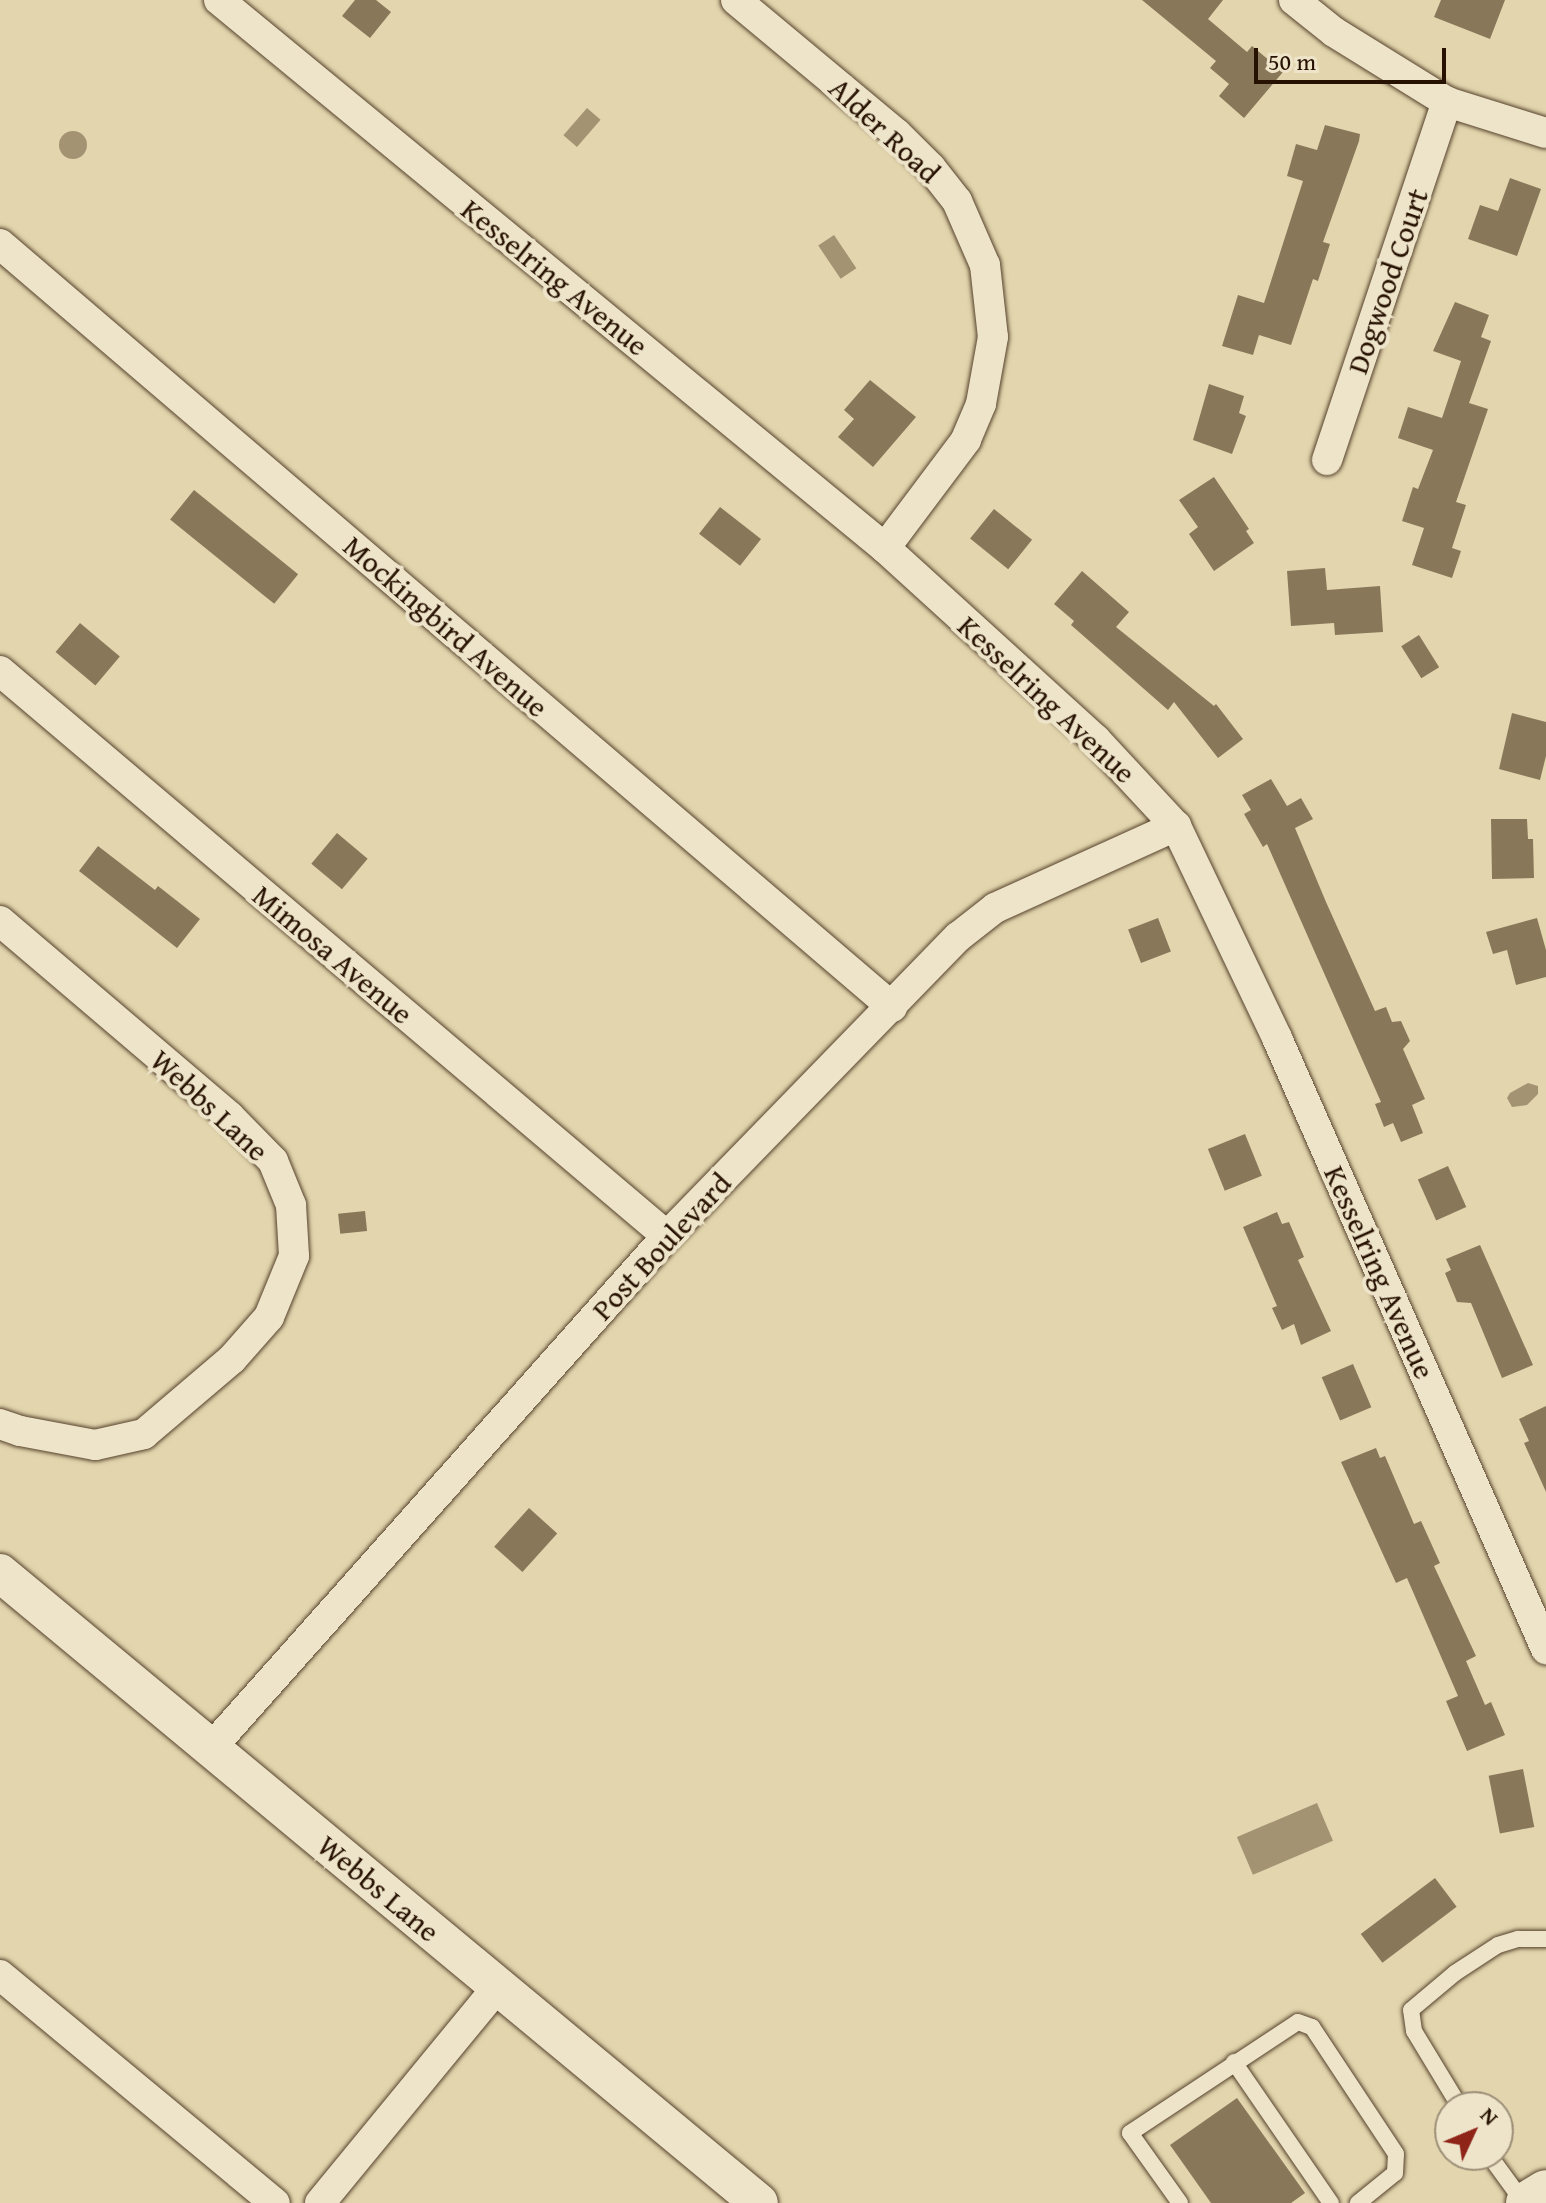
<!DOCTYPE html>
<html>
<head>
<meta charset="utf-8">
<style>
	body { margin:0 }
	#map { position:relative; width:1546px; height:2203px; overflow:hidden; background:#e3d6ae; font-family:"Gentium Book Plus",serif }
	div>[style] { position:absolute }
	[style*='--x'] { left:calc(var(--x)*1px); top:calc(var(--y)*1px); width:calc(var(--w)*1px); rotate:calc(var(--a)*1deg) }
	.water>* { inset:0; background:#a39373; transform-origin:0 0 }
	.round { border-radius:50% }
	.building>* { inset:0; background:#89775a; transform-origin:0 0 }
	.roads { filter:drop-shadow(0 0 2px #56422c) drop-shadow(0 0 2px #56422c) }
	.service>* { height:16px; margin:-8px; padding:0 8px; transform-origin:8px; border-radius:8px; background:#ede4ca }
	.minor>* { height:30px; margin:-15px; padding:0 15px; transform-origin:15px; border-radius:15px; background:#ede4ca }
	.tertiary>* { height:38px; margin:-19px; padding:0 19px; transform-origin:19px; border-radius:19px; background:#ede4ca }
	.secondary>* { height:44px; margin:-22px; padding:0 22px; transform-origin:22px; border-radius:22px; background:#ede4ca }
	span { translate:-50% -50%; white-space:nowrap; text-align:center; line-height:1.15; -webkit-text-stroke:8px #ede4ca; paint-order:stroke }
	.street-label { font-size:30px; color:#271100 }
	.north { position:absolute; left:1434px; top:2091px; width:80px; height:80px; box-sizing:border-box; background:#ede4ca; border:2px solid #9e9079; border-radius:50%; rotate:46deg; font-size:22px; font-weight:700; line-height:32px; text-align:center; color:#271100 }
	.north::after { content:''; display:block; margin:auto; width:28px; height:36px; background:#8f2418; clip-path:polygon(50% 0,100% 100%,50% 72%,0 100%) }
	.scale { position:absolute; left:1254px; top:48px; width:192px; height:36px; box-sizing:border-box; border:4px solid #271100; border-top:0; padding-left:10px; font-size:24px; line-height:28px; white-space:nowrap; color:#271100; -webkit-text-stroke:6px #ede4ca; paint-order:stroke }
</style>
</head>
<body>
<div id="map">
	<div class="water">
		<div style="left:587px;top:108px;width:18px;height:36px;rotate:41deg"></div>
		<div class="round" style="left:59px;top:131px;width:28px;height:28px"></div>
		<div style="left:834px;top:235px;width:40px;height:19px;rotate:56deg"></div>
		<div style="clip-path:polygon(1528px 1083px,1538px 1086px,1538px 1094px,1527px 1105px,1512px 1107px,1507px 1098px,1510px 1093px)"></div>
		<div style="left:1317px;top:1803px;width:41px;height:87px;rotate:67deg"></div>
	</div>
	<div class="building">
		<div style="clip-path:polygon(355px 0,376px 0,391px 12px,370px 38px,342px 16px)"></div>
		<div style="clip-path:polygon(1142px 0,1223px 0,1208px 19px,1247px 52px,1252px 46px,1283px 72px,1244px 118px,1219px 96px,1229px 84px,1210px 68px,1216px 61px)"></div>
		<div style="clip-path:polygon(1441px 0,1505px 0,1490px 39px,1434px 17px)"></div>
		<div style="clip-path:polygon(1325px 125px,1360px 134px,1359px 141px,1323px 242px,1330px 244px,1318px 281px,1313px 279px,1291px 345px,1259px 335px,1253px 355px,1222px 346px,1238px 295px,1264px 303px,1303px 181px,1287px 176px,1296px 144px,1317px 150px)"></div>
		<div style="clip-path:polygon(1510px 178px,1541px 189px,1517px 256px,1468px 239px,1480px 205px,1498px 211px)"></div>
		<div style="clip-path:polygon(1455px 302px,1489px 315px,1481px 337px,1491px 341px,1469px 403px,1488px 409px,1456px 502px,1466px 505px,1452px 548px,1461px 551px,1452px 578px,1412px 565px,1424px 528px,1402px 521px,1413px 487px,1418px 489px,1433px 450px,1398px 438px,1408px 407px,1442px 418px,1461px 361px,1433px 351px)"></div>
		<div style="clip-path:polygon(870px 380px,916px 417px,873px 467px,838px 437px,854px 419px,844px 410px)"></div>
		<div style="clip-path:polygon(1209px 384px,1244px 396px,1239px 413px,1246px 416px,1232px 454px,1193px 440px)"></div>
		<div style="clip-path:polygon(1214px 477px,1249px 529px,1246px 531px,1254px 543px,1214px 571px,1189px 534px,1198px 527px,1179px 500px)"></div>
		<div style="left:194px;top:490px;width:134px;height:38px;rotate:39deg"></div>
		<div style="left:720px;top:507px;width:52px;height:34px;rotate:38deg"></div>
		<div style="left:994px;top:509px;width:49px;height:38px;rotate:39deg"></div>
		<div style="clip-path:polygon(1325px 568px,1327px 590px,1380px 586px,1383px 632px,1335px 635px,1334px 623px,1291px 626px,1287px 571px)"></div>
		<div style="clip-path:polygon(1082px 571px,1129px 612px,1116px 627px,1214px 706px,1216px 704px,1243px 739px,1218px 758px,1174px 702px,1168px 710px,1071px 625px,1074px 621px,1054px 604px)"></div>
		<div style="left:80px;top:623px;width:52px;height:38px;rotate:40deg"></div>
		<div style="left:1419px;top:635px;width:38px;height:21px;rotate:58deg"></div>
		<div style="clip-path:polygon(1512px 713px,1546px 722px,1546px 756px,1540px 780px,1499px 769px)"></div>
		<div style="clip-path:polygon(1271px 779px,1287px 806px,1301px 798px,1313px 819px,1295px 828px,1326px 902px,1375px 1011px,1386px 1007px,1392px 1022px,1401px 1021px,1410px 1041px,1403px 1049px,1425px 1099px,1412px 1105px,1423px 1133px,1401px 1142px,1393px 1123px,1384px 1127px,1375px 1104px,1381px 1102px,1267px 844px,1263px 847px,1244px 814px,1251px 810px,1242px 795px)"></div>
		<div style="clip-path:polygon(1491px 819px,1527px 819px,1528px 839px,1533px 839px,1534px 878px,1492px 879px)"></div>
		<div style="left:337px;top:833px;width:40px;height:40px;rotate:40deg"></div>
		<div style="clip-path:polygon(98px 846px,155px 890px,158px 886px,200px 919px,177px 948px,79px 871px)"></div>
		<div style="left:1158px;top:918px;width:36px;height:32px;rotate:69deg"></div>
		<div style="clip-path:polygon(1537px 918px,1546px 950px,1546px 977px,1516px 985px,1507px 950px,1493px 954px,1486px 932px)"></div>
		<div style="left:1245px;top:1134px;width:45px;height:40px;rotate:68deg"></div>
		<div style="left:1448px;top:1166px;width:45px;height:33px;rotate:66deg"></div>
		<div style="left:365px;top:1211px;width:20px;height:27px;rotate:84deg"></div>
		<div style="clip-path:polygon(1277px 1212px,1282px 1224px,1289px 1222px,1304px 1257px,1298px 1260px,1331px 1331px,1301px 1345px,1294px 1324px,1282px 1330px,1272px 1308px,1277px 1306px,1243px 1227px)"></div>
		<div style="clip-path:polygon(1480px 1245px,1533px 1365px,1502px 1378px,1471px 1303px,1457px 1302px,1445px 1273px,1451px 1270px,1446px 1259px)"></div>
		<div style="left:1353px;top:1364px;width:47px;height:34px;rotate:67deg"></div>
		<div style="clip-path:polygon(1546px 1406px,1546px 1492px,1524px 1443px,1529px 1441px,1519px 1419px)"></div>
		<div style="clip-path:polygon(1376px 1448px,1380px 1458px,1385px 1456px,1414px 1524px,1421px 1521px,1440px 1563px,1434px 1566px,1476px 1656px,1466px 1661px,1485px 1705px,1491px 1702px,1505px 1735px,1467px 1751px,1446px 1701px,1458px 1696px,1407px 1578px,1396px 1583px,1341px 1462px)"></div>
		<div style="left:529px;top:1508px;width:38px;height:52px;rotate:42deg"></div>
		<div style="left:1523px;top:1769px;width:59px;height:35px;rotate:79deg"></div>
		<div style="left:1435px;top:1878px;width:36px;height:93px;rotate:53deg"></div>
		<div style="clip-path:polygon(1237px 2098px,1305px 2193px,1291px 2203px,1211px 2203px,1170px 2145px)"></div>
	</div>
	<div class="roads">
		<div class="service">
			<div style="--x:1234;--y:2062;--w:171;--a:55.5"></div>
			<div style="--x:1460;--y:2107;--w:89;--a:-121.2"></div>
			<div style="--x:1414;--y:2031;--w:21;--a:-98"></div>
			<div style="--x:1411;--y:2010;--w:57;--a:-40.1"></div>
			<div style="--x:1455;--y:1973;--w:51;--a:-33.1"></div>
			<div style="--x:1498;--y:1945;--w:21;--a:-17"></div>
			<div style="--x:1518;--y:1939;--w:28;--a:0"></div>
			<div style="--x:1489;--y:2155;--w:59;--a:53.9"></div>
			<div style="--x:1180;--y:2203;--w:86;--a:-125.5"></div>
			<div style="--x:1130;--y:2133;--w:201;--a:-33.5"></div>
			<div style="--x:1298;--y:2022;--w:15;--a:20"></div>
			<div style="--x:1312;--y:2027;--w:152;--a:56.5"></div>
			<div style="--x:1396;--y:2154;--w:19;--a:93"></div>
			<div style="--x:1395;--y:2173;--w:48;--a:141"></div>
		</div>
		<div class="minor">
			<div style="--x:219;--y:0;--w:862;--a:39.45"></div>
			<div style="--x:885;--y:548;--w:285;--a:42.3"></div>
			<div style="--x:1096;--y:740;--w:117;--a:47.1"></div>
			<div style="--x:1176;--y:826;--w:235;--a:64.5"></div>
			<div style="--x:1277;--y:1038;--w:668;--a:66.24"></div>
			<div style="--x:736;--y:0;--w:209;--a:39.8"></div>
			<div style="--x:897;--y:134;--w:48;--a:45"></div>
			<div style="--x:931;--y:168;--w:42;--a:51.8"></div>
			<div style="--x:957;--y:201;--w:70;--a:66.4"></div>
			<div style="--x:985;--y:265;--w:72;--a:83.7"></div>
			<div style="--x:993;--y:337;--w:68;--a:100.2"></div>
			<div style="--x:981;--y:404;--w:39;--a:113"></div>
			<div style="--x:966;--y:440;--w:135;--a:126.9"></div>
			<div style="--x:1294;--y:0;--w:51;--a:38.7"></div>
			<div style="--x:1334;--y:32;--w:133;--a:31.8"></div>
			<div style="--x:1447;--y:102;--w:104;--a:17.4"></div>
			<div style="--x:0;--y:244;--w:1174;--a:40.54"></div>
			<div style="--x:1327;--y:460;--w:378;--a:-71.5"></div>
			<div style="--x:0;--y:671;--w:874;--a:40.27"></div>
			<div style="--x:0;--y:921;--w:301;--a:40.4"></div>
			<div style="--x:229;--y:1116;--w:63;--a:45.6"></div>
			<div style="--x:273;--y:1161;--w:48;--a:67.8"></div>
			<div style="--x:291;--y:1205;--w:51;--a:86.6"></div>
			<div style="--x:294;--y:1256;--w:66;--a:112.3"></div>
			<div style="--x:269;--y:1317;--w:56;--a:131.4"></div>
			<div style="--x:232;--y:1359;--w:116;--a:139.6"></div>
			<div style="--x:144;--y:1434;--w:50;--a:167.3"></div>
			<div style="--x:95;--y:1445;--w:76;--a:-169.4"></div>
			<div style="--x:20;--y:1431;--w:21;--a:-161"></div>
			<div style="--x:211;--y:1748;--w:686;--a:-48.31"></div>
			<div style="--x:667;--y:1236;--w:417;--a:-45.8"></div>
			<div style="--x:958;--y:937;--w:47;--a:-38.1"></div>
			<div style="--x:995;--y:908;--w:199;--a:-24.4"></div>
			<div style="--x:0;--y:1975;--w:357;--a:39.7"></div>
			<div style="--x:320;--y:2203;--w:281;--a:-50.6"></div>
		</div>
		<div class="tertiary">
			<div style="--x:0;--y:1573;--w:986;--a:39.69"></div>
		</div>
		<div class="secondary">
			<div style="--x:1528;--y:2203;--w:21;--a:-31"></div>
		</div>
	</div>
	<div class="street-label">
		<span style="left:885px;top:130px;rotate:43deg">Alder Road</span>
		<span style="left:555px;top:277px;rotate:39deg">Kesselring Avenue</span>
		<span style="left:1387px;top:281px;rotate:-71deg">Dogwood Court</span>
		<span style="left:446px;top:626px;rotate:41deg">Mockingbird Avenue</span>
		<span style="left:1047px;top:699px;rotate:43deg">Kesselring Avenue</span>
		<span style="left:333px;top:954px;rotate:40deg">Mimosa Avenue</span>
		<span style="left:210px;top:1105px;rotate:43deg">Webbs Lane</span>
		<span style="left:661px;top:1246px;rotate:-47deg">Post Boulevard</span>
		<span style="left:1380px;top:1272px;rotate:66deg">Kesselring Avenue</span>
		<span style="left:379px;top:1888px;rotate:40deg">Webbs Lane</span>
	</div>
	<div class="north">N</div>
	<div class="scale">50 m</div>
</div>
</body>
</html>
